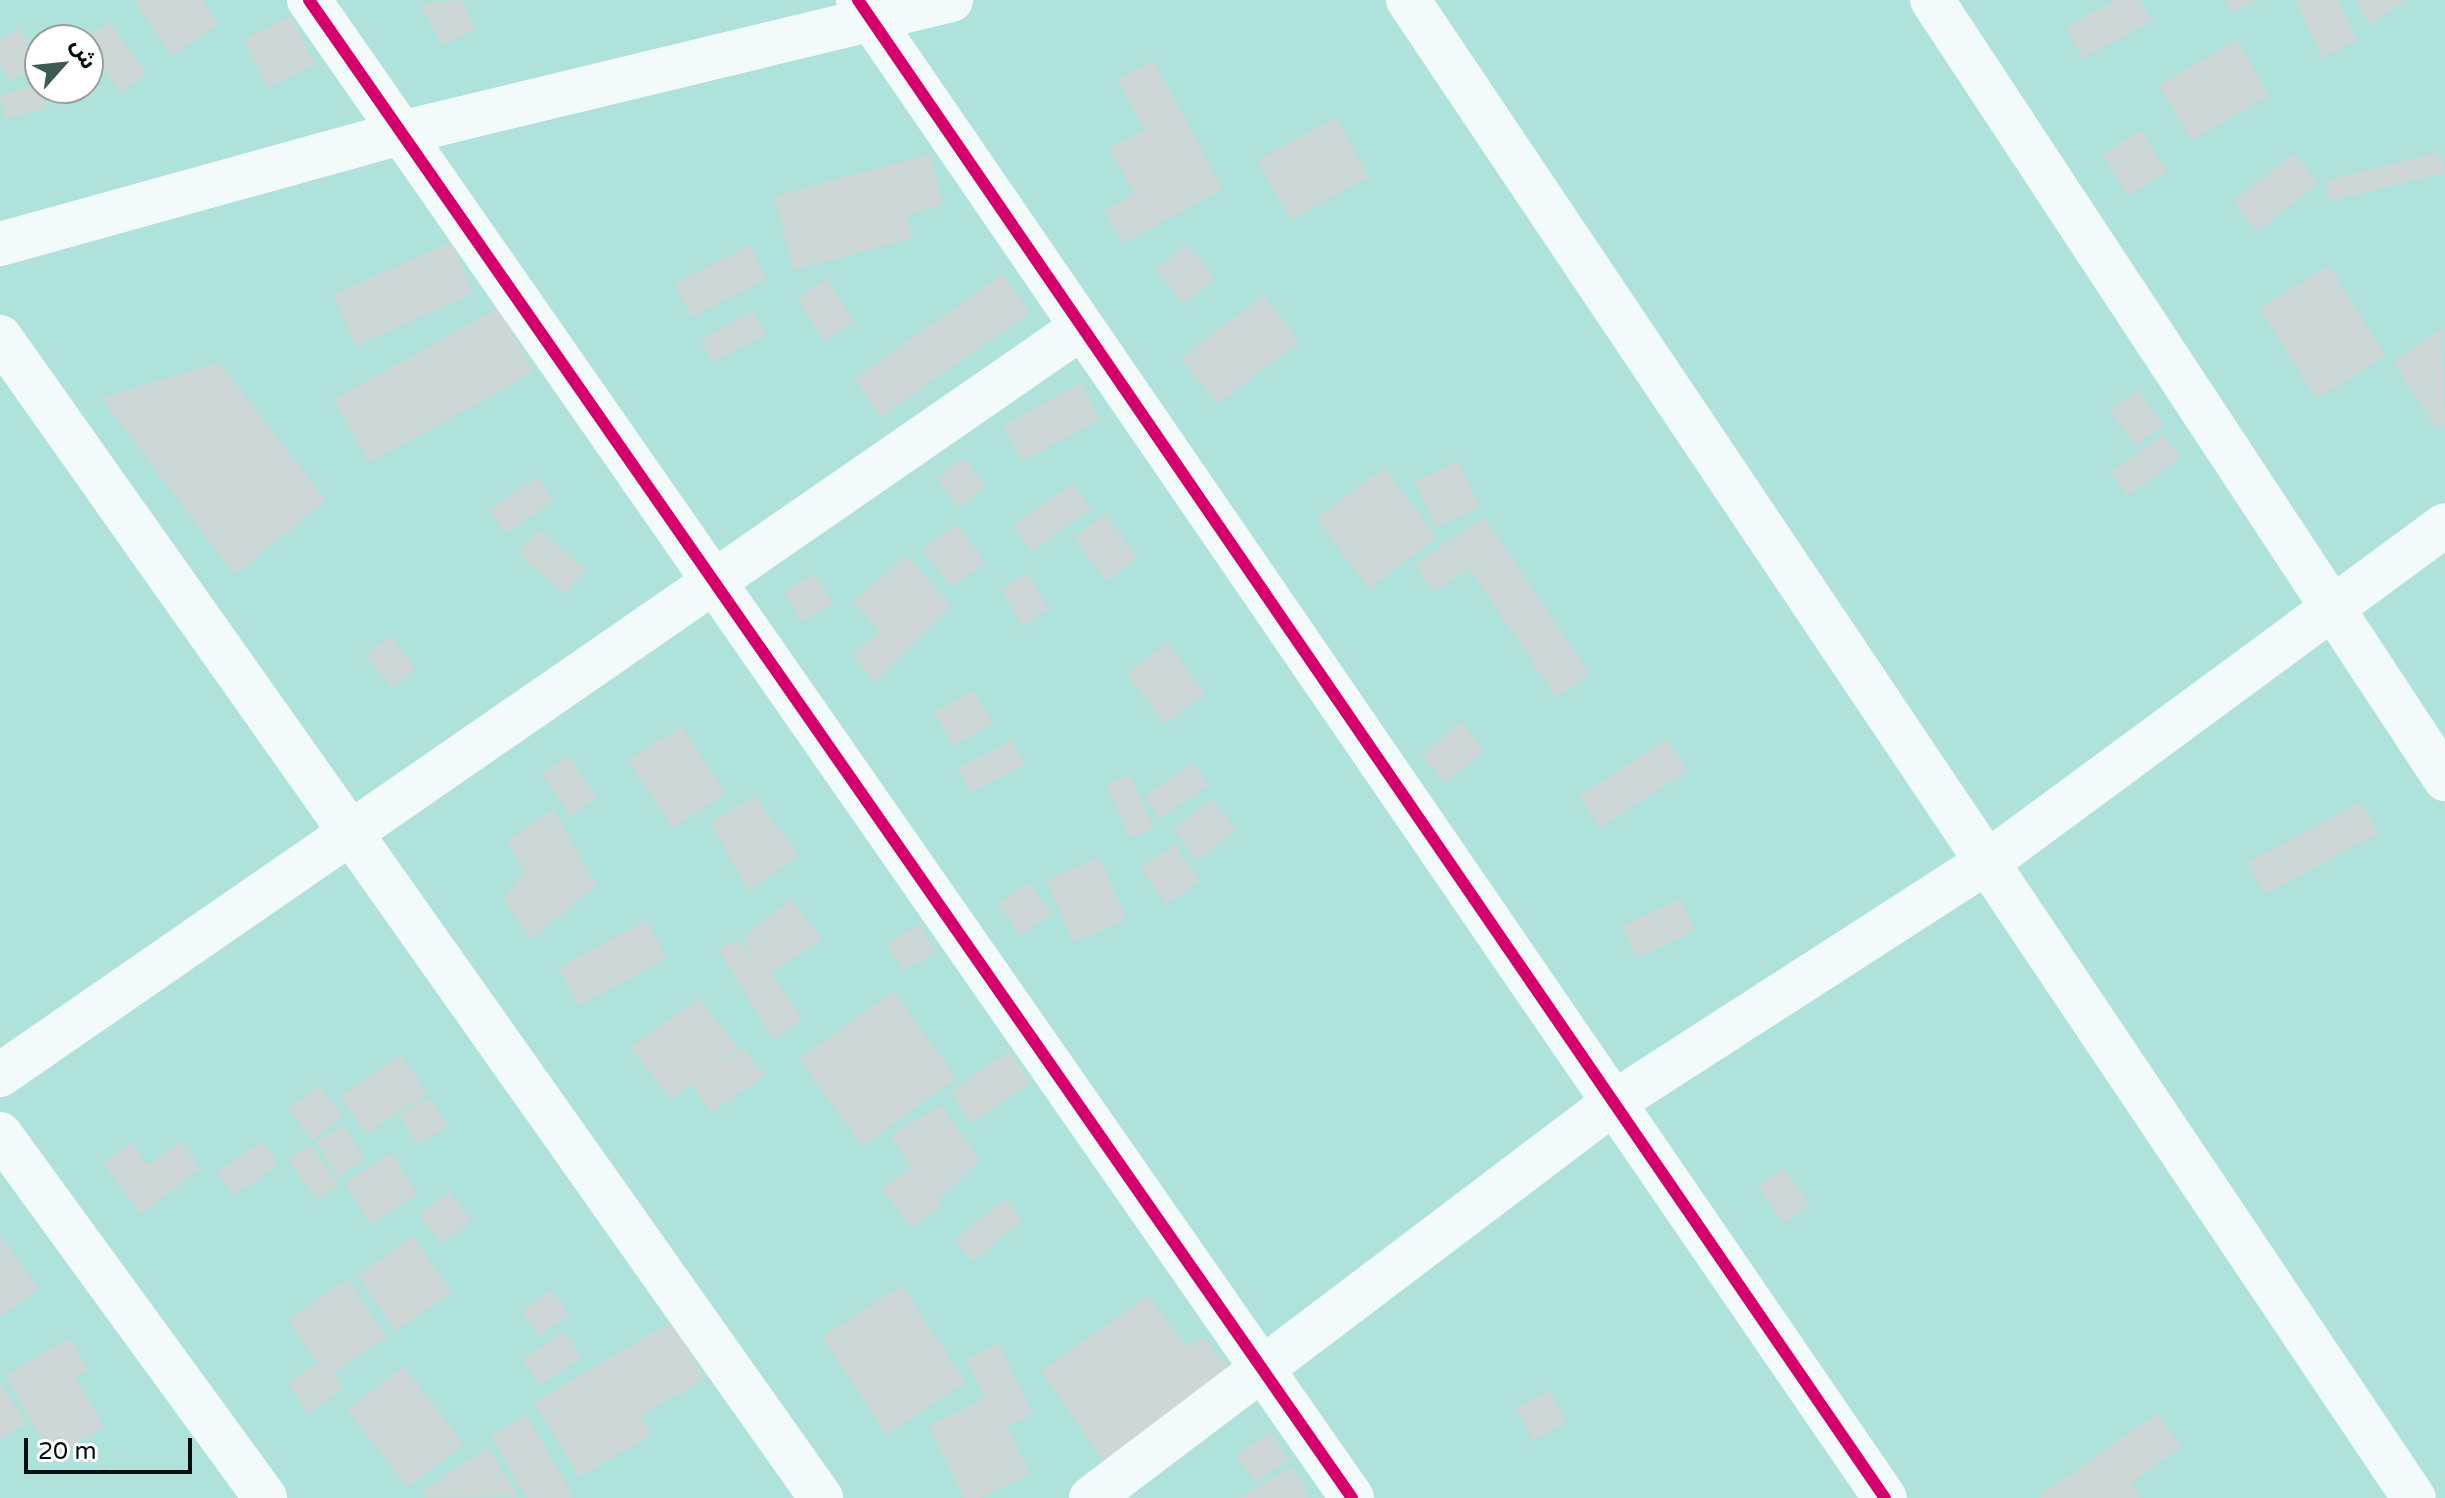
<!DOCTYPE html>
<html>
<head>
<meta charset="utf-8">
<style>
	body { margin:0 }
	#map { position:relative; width:2445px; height:1498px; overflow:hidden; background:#b0e2dc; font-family:"Varela Round","Noto Sans Arabic",sans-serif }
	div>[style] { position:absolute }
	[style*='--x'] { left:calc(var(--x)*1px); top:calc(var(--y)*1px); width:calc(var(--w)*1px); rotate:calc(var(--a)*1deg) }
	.building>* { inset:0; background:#ccd7d6; transform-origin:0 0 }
	.minor>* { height:44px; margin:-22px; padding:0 22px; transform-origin:22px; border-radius:22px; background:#f3fbfa }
	.cycleway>* { height:12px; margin:-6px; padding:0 6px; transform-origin:6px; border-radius:6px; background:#d6006c }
	span { translate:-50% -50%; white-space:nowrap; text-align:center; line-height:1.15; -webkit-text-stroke:6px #fff; paint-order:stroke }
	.north { position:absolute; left:24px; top:24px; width:80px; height:80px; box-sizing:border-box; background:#fff; border:2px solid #999f9f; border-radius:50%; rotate:63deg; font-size:22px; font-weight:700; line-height:32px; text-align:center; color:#00100e }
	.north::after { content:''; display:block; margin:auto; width:28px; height:36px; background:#3e5a56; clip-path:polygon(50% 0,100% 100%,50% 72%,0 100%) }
	.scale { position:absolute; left:24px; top:1438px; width:168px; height:36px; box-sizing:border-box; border:4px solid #00100e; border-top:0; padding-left:10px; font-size:24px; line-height:28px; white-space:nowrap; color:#00100e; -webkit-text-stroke:6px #fff; paint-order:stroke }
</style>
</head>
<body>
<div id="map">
	<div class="building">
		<div style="clip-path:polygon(134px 0,202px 0,219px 24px,172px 56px)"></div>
		<div style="clip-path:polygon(461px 0,475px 28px,442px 46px,420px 3px)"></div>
		<div style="clip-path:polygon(2116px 0,2140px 0,2152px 21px,2083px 58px,2066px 27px)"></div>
		<div style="clip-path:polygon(2225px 0,2257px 0,2231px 12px)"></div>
		<div style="clip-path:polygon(2296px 0,2338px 0,2357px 41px,2322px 58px)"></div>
		<div style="clip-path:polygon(2405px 0,2370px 25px,2356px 2px,2360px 0)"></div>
		<div style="left:291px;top:16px;width:54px;height:53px;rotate:63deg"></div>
		<div style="left:109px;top:22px;width:64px;height:32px;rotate:54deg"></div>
		<div style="clip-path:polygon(20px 28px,40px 64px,10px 81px,0 65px,0 40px)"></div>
		<div style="left:2237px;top:40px;width:64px;height:90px;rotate:60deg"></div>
		<div style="clip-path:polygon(1153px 60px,1223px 189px,1123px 244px,1104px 211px,1135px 194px,1109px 149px,1145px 130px,1117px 80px)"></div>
		<div style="left:39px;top:84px;width:25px;height:41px;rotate:74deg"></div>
		<div style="left:1336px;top:117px;width:68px;height:90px;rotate:61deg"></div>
		<div style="left:2141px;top:130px;width:49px;height:46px;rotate:58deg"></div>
		<div style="left:2440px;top:152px;width:21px;height:118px;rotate:76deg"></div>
		<div style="left:2294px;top:153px;width:39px;height:78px;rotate:52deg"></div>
		<div style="clip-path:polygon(930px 154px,943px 204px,906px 215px,913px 238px,794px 270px,774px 196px)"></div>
		<div style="left:451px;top:242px;width:56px;height:129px;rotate:66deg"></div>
		<div style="left:1186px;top:244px;width:45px;height:40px;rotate:50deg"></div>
		<div style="left:750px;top:245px;width:38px;height:85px;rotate:63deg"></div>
		<div style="left:2329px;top:265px;width:107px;height:82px;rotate:58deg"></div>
		<div style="left:1003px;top:274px;width:47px;height:182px;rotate:55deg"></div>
		<div style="left:827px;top:279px;width:51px;height:36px;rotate:58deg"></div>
		<div style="left:1264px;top:295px;width:59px;height:104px;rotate:53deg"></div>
		<div style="left:498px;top:308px;width:73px;height:188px;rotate:61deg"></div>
		<div style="left:753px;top:311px;width:27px;height:60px;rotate:62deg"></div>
		<div style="clip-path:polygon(2441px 329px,2445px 422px,2436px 429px,2393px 362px)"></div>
		<div style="clip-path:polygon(219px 363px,326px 500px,235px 575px,101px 397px)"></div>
		<div style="left:1080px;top:383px;width:41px;height:88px;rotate:61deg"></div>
		<div style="left:2138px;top:390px;width:43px;height:35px;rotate:53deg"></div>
		<div style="left:2163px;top:434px;width:29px;height:65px;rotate:54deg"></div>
		<div style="left:963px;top:457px;width:37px;height:35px;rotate:52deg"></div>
		<div style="left:1458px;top:461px;width:51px;height:48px;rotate:65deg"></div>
		<div style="left:1384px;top:467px;width:88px;height:85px;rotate:53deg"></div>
		<div style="left:537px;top:477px;width:29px;height:58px;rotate:56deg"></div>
		<div style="left:1072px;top:483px;width:32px;height:73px;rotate:54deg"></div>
		<div style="left:1104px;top:514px;width:55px;height:39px;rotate:52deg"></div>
		<div style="clip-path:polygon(1484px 517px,1590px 675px,1556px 697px,1469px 568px,1433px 592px,1414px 564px)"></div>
		<div style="left:956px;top:524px;width:48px;height:42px;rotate:53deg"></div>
		<div style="left:539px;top:529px;width:62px;height:32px;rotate:42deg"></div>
		<div style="clip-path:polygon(906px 555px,951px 606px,875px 682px,852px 655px,879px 632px,853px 602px)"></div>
		<div style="left:1027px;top:573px;width:43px;height:31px;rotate:59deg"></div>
		<div style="left:815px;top:574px;width:34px;height:36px;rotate:60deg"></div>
		<div style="left:390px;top:636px;width:42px;height:31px;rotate:52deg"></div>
		<div style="left:1167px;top:643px;width:64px;height:51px;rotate:53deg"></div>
		<div style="left:973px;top:690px;width:38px;height:45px;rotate:60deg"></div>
		<div style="left:1460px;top:722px;width:37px;height:51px;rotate:49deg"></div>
		<div style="left:681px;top:726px;width:81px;height:63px;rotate:57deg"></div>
		<div style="left:1667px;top:739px;width:38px;height:105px;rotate:57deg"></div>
		<div style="left:1013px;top:740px;width:27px;height:62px;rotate:63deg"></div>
		<div style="left:568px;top:755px;width:52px;height:32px;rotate:56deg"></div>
		<div style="left:1194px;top:763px;width:27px;height:60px;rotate:56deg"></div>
		<div style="left:1130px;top:775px;width:58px;height:26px;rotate:66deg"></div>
		<div style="clip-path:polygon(755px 796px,799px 856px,748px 891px,710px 822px)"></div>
		<div style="left:1212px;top:799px;width:40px;height:49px;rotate:53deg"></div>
		<div style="left:2361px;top:802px;width:36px;height:129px;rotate:62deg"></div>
		<div style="clip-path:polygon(554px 809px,596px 886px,531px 939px,503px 898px,525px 873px,507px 841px)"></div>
		<div style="left:1174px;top:844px;width:45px;height:41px;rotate:55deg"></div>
		<div style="left:1099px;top:857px;width:68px;height:58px;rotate:66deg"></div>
		<div style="left:1028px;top:882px;width:39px;height:38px;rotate:53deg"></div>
		<div style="clip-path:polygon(791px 899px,822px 939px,771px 973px,802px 1019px,773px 1040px,718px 949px,737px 940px,752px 954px,743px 938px)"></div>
		<div style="left:1680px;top:899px;width:35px;height:64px;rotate:65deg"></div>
		<div style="left:646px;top:920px;width:43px;height:100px;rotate:61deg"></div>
		<div style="left:919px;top:924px;width:32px;height:38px;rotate:58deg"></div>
		<div style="left:893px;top:991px;width:108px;height:116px;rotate:54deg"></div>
		<div style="clip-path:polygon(699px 998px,739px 1049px,696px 1082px,744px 1048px,764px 1076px,711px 1113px,692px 1084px,671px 1100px,630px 1048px)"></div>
		<div style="left:1009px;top:1051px;width:38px;height:72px;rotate:55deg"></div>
		<div style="left:401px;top:1055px;width:46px;height:73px;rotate:56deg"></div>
		<div style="left:319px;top:1085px;width:40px;height:39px;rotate:53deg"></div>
		<div style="left:431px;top:1097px;width:34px;height:36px;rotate:60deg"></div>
		<div style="clip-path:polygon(941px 1105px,980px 1160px,939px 1199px,943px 1205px,911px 1228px,882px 1189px,912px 1167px,890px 1136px)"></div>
		<div style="left:343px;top:1125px;width:41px;height:32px;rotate:58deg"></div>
		<div style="clip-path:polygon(180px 1141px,200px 1169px,141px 1214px,103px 1164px,131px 1142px,148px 1165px)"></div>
		<div style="left:262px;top:1141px;width:29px;height:55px;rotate:56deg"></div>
		<div style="left:310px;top:1144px;width:50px;height:27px;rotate:55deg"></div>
		<div style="left:391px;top:1153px;width:49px;height:56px;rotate:57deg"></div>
		<div style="left:1784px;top:1168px;width:45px;height:32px;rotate:55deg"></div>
		<div style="left:449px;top:1191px;width:37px;height:38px;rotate:52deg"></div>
		<div style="left:1005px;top:1199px;width:28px;height:65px;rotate:51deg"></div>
		<div style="clip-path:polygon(0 1235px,39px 1289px,0 1317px)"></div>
		<div style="left:413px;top:1236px;width:68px;height:69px;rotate:55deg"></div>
		<div style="clip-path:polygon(348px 1279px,387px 1337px,333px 1373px,344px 1389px,308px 1413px,288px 1383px,317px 1363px,288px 1320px)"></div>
		<div style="left:902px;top:1285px;width:117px;height:95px;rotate:57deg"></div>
		<div style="left:551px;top:1290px;width:31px;height:37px;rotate:54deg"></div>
		<div style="clip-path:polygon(1147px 1296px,1188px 1347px,1202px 1336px,1237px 1380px,1111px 1472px,1041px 1371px)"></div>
		<div style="clip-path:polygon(671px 1322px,704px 1379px,640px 1416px,651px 1435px,579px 1477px,534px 1402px)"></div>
		<div style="left:564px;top:1332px;width:31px;height:50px;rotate:57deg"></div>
		<div style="clip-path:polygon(70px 1338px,88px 1370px,75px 1377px,104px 1427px,52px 1458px,5px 1375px)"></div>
		<div style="clip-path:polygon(998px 1343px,1033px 1414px,1007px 1427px,1030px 1474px,979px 1498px,964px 1498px,929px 1426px,985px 1398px,966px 1360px)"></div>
		<div style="left:403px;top:1366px;width:99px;height:71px;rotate:52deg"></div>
		<div style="clip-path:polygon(0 1382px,26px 1424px,0 1440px)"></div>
		<div style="left:1549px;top:1390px;width:37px;height:38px;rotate:61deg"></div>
		<div style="clip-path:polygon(2157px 1413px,2181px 1447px,2131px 1483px,2142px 1498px,2037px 1498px)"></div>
		<div style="clip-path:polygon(526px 1415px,574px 1498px,527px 1498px,491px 1436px)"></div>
		<div style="left:1270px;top:1432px;width:33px;height:41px;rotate:55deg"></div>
		<div style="clip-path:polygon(487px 1447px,519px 1496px,427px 1498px,422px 1492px)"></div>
		<div style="clip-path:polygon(1293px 1467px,1310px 1498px,1238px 1498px)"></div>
	</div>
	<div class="minor">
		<div style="--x:309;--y:0;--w:1825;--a:55.15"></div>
		<div style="--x:858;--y:0;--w:1816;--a:55.57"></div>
		<div style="--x:1408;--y:0;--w:1804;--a:56.12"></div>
		<div style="--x:1932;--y:0;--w:933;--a:56.63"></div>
		<div style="--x:0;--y:244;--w:416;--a:-15.5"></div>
		<div style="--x:401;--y:133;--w:566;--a:-13.59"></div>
		<div style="--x:0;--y:337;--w:1422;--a:54.73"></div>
		<div style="--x:0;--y:1075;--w:1314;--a:-34.65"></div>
		<div style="--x:0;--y:1134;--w:450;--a:53.9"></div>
		<div style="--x:1091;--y:1498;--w:655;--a:-37.11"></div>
		<div style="--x:1613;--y:1103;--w:447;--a:-32.8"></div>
		<div style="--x:1989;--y:861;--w:566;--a:-36.38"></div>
	</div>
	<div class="cycleway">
		<div style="--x:309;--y:0;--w:1825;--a:55.15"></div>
		<div style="--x:858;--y:0;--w:1816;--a:55.57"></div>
	</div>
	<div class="north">ش</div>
	<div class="scale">20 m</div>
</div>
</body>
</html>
